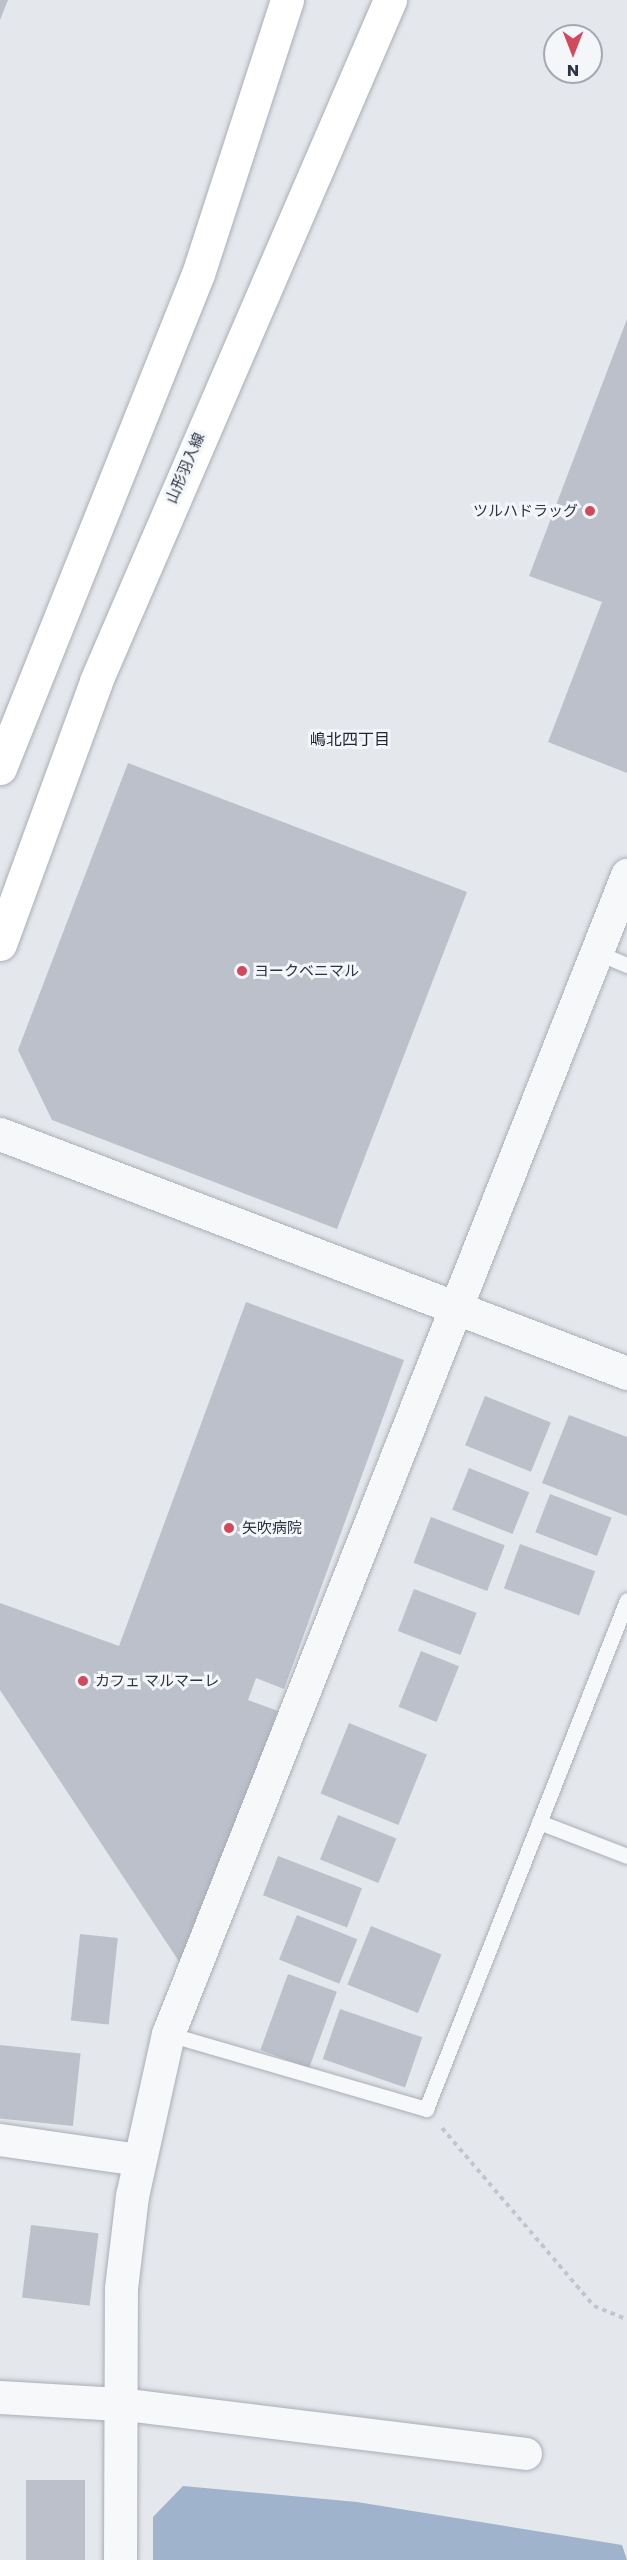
<!DOCTYPE html>
<html>
<head>
<meta charset="utf-8">
<style>
	body { margin:0 }
	#map { position:relative; width:627px; height:2560px; overflow:hidden; background:#e4e7ec; font-family:Poppins,"Noto Sans JP",sans-serif }
	div>[style] { position:absolute }
	[style*='--x'] { left:calc(var(--x)*1px); top:calc(var(--y)*1px); width:calc(var(--w)*1px); rotate:calc(var(--a)*1deg) }
	.water>* { inset:0; background:#9fb4cc }
	.building>* { inset:0; background:#bbc0ca; transform-origin:0 0 }
	.path>* { height:4px; margin-top:-2px; transform-origin:0; background:repeating-linear-gradient(90deg,#c2c5cb 0 4.5px,transparent 0 9px) }
	.roads { filter:drop-shadow(0 0 2px #a9aeb7) drop-shadow(0 0 2px #a9aeb7) }
	.service>* { height:15px; margin:-7.5px; padding:0 7.5px; transform-origin:7.5px; border-radius:7.5px; background:#f7f8fa }
	.minor>* { height:32px; margin:-16px; padding:0 16px; transform-origin:16px; border-radius:16px; background:#f7f8fa }
	.tertiary>* { height:33px; margin:-16.5px; padding:0 16.5px; transform-origin:16.5px; border-radius:16.5px; background:#f7f8fa }
	.primary>* { height:33px; margin:-16.5px; padding:0 16.5px; transform-origin:16.5px; border-radius:16.5px; background:#fff }
	.dots>* { width:16px; height:16px; translate:-50% -50%; box-sizing:border-box; border:3px solid #f4f6f9; border-radius:50% }
	span { translate:-50% -50%; white-space:nowrap; text-align:center; line-height:1.15; -webkit-text-stroke:6px #f4f6f9; paint-order:stroke }
	.street-label { font-size:15px; color:#2b3445 }
	.poi-label { font-size:15px; color:#2b3445 }
	.right { translate:-100% -50%; text-align:right }
	.left { translate:0 -50%; text-align:left }
	.neighbourhood-label { font-size:16px; color:#1d2536 }
	.north { position:absolute; left:543px; top:24px; width:60px; height:60px; box-sizing:border-box; background:#f4f6f9; border:2px solid #a4a8b1; border-radius:50%; rotate:180deg; font-size:16px; font-weight:700; line-height:24px; text-align:center; color:#2b3445 }
	.north::after { content:''; display:block; margin:auto; width:21px; height:27px; background:#d1495b; clip-path:polygon(50% 0,100% 100%,50% 72%,0 100%) }
</style>
</head>
<body>
<div id="map">
	<div class="water">
		<div style="clip-path:polygon(183px 2486px,357px 2502px,622px 2545px,627px 2560px,153px 2560px,153px 2517px)"></div>
	</div>
	<div class="building">
		<div style="clip-path:polygon(0 0,8px 0,0 20px)"></div>
		<div style="clip-path:polygon(627px 319px,627px 773px,548px 742px,602px 602px,529px 576px)"></div>
		<div style="clip-path:polygon(128px 763px,467px 892px,337px 1229px,52px 1120px,18px 1050px)"></div>
		<div style="clip-path:polygon(246px 1302px,404px 1360px,284px 1689px,256px 1678px,248px 1700px,278px 1711px,184px 1969px,0 1690px,0 1603px,119px 1646px)"></div>
		<div style="left:485px;top:1396px;width:71px;height:53px;rotate:22deg"></div>
		<div style="clip-path:polygon(569px 1415px,627px 1437px,627px 1516px,542px 1483px)"></div>
		<div style="left:469px;top:1468px;width:65px;height:45px;rotate:22deg"></div>
		<div style="left:550px;top:1494px;width:66px;height:41px;rotate:21deg"></div>
		<div style="left:431px;top:1517px;width:79px;height:49px;rotate:21deg"></div>
		<div style="left:520px;top:1544px;width:80px;height:47px;rotate:20deg"></div>
		<div style="left:414px;top:1589px;width:67px;height:45px;rotate:21deg"></div>
		<div style="left:421px;top:1651px;width:41px;height:60px;rotate:22deg"></div>
		<div style="left:349px;top:1723px;width:84px;height:76px;rotate:22deg"></div>
		<div style="left:338px;top:1815px;width:63px;height:48px;rotate:22deg"></div>
		<div style="left:278px;top:1856px;width:90px;height:42px;rotate:21deg"></div>
		<div style="left:297px;top:1915px;width:65px;height:48px;rotate:22deg"></div>
		<div style="left:371px;top:1926px;width:76px;height:63px;rotate:22deg"></div>
		<div style="left:80px;top:1934px;width:38px;height:87px;rotate:6deg"></div>
		<div style="left:288px;top:1974px;width:52px;height:81px;rotate:20deg"></div>
		<div style="left:340px;top:2009px;width:87px;height:53px;rotate:19deg"></div>
		<div style="left:0;top:2045px;width:81px;height:73px;rotate:6deg"></div>
		<div style="left:31px;top:2225px;width:68px;height:73px;rotate:7deg"></div>
		<div style="left:26px;top:2480px;width:59px;height:80px"></div>
	</div>
	<div class="path">
		<div style="--x:442;--y:2128;--w:234;--a:49.5"></div>
		<div style="--x:594;--y:2306;--w:35;--a:22"></div>
	</div>
	<div class="roads">
		<div class="service">
			<div style="--x:596;--y:952;--w:34;--a:23"></div>
			<div style="--x:539;--y:1822;--w:94;--a:21.1"></div>
			<div style="--x:168;--y:2034;--w:269;--a:16.2"></div>
			<div style="--x:426;--y:2109;--w:547;--a:-68.45"></div>
		</div>
		<div class="minor">
			<div style="--x:0;--y:2140;--w:140;--a:8.2"></div>
			<div style="--x:119;--y:2404;--w:410;--a:7"></div>
		</div>
		<div class="tertiary">
			<div style="--x:0;--y:1134;--w:671;--a:20.87"></div>
			<div style="--x:0;--y:2397;--w:119;--a:3.4"></div>
			<div style="--x:120;--y:2560;--w:272;--a:-89.8"></div>
			<div style="--x:121;--y:2288;--w:93;--a:-83.2"></div>
			<div style="--x:132;--y:2196;--w:166;--a:-77.5"></div>
			<div style="--x:168;--y:2034;--w:1247;--a:-68.39"></div>
		</div>
		<div class="primary">
			<div style="--x:0;--y:768;--w:532;--a:-68.16"></div>
			<div style="--x:198;--y:274;--w:288;--a:-72"></div>
			<div style="--x:0;--y:944;--w:280;--a:-69.9"></div>
			<div style="--x:96;--y:681;--w:742;--a:-66.65"></div>
		</div>
	</div>
	<div class="dots">
		<div style="left:590px;top:511px;background:#d1495b"></div>
		<div style="left:242px;top:971px;background:#d1495b"></div>
		<div style="left:229px;top:1528px;background:#d1495b"></div>
		<div style="left:83px;top:1681px;background:#d1495b"></div>
	</div>
	<div class="street-label">
		<span style="left:185px;top:468px;rotate:-67deg">山形羽入線</span>
	</div>
	<div class="poi-label">
		<span class="right" style="left:578px;top:511px">ツルハドラッグ</span>
		<span class="left" style="left:254px;top:971px">ヨークベニマル</span>
		<span class="left" style="left:242px;top:1528px">矢吹病院</span>
		<span class="left" style="left:95px;top:1681px">カフェ マルマーレ</span>
	</div>
	<div class="neighbourhood-label">
		<span style="left:350px;top:740px">嶋北四丁目</span>
	</div>
	<div class="north">N</div>
</div>
</body>
</html>
